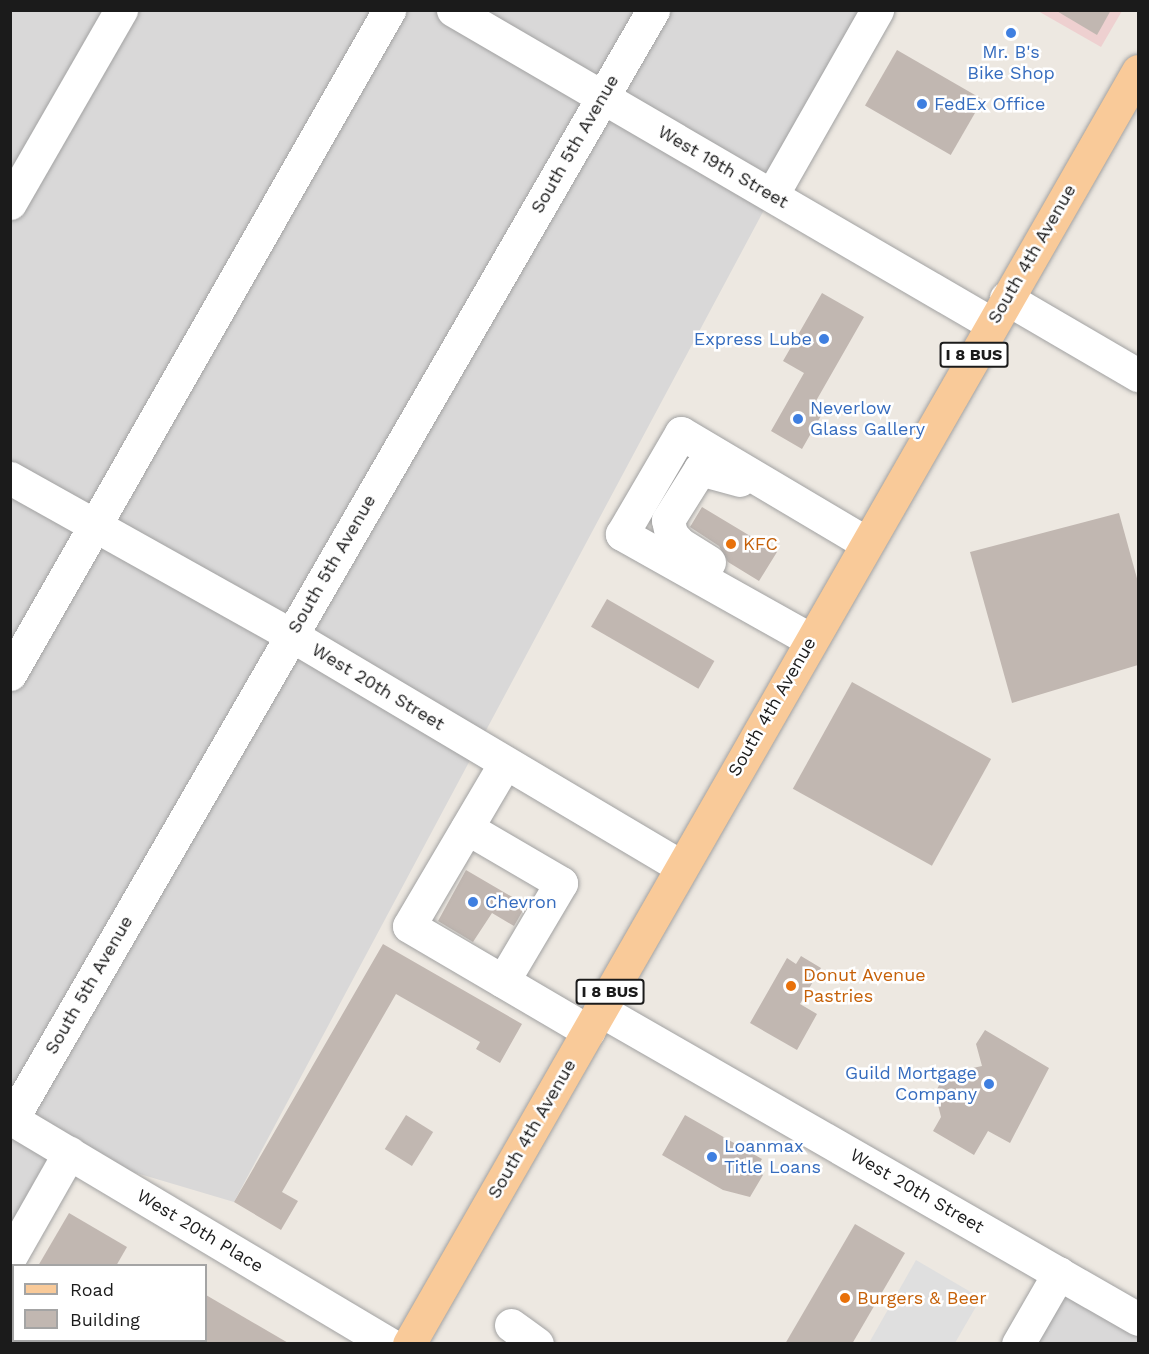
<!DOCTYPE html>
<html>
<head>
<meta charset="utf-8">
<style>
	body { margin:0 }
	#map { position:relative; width:1149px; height:1354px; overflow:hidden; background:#ede8e1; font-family:"Work Sans",sans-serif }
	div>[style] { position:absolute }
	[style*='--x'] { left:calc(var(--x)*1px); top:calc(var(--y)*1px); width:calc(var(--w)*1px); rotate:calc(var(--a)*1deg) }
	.residential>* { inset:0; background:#d9d8d8 }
	.commercial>* { inset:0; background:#eed0d0 }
	.parking>* { inset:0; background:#dfdfdf }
	.building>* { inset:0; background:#c1b7b1; transform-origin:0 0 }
	.roads { filter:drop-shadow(0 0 2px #a2a2a2) drop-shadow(0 0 2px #a2a2a2) }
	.minor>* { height:33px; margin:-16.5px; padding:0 16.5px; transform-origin:16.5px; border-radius:16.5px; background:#fff }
	.major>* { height:33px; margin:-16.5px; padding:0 16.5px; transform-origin:16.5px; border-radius:16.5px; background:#f9ca99 }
	.dots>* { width:16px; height:16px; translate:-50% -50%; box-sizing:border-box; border:3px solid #fff; border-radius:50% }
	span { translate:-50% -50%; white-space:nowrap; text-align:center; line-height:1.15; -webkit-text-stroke:5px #fff; paint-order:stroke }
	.shield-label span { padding:2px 4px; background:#fff; border:2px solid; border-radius:4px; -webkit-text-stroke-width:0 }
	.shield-label { font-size:16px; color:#1b1b1b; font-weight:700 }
	.shop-label { font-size:18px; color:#366cbe }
	.left { translate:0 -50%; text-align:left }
	.right { translate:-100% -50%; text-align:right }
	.street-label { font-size:18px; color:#1b1b1b }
	.food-label { font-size:18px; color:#c56008 }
	.frame { position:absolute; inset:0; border:12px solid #1b1b1b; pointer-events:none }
	.legend { position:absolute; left:12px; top:1264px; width:195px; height:78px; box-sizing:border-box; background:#fff; border:2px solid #a4a4a4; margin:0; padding:8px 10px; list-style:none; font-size:18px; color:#1b1b1b }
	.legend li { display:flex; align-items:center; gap:12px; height:30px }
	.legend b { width:30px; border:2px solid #a4a4a4 }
</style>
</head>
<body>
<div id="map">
	<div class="residential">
		<div style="clip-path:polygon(11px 11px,879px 11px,772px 195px,234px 1202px,69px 1153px,11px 1257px)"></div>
		<div style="clip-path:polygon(1059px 1273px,1138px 1320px,1138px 1343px,1019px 1344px)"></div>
	</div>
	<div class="commercial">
		<div style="clip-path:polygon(1038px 11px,1122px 11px,1101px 47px)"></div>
	</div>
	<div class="parking">
		<div style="clip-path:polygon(916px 1260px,981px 1298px,955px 1343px,869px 1343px)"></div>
	</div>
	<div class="building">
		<div style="clip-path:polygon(1055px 10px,1111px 10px,1097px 35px)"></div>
		<div style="left:897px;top:50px;width:99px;height:64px;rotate:30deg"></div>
		<div style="clip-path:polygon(822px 293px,864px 317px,816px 401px,826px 407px,802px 449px,771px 431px,804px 373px,783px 361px)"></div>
		<div style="clip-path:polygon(702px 507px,777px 552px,759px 581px,728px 562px,719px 546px,690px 527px)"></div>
		<div style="clip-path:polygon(1119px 513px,1138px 582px,1138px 665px,1012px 703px,970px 552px)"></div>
		<div style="left:607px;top:599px;width:124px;height:32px;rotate:30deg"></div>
		<div style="left:852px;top:682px;width:159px;height:122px;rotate:29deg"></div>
		<div style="clip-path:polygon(466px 870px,526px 905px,514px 926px,492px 913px,473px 942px,438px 921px)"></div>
		<div style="clip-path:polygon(383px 944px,522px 1024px,500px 1063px,476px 1049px,480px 1042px,396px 994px,282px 1192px,298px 1201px,281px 1230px,234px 1202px)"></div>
		<div style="clip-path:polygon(801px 956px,821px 968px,800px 1004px,817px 1014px,797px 1050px,750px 1023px,787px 958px,796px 964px)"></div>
		<div style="clip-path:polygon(985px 1030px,1049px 1068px,1010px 1143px,988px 1131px,974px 1155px,933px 1131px,941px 1117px,935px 1093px,945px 1074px,982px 1066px,976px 1044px)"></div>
		<div style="left:406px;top:1115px;width:32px;height:40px;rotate:32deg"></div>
		<div style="clip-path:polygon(685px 1115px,762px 1159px,755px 1170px,763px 1175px,750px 1197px,723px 1190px,662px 1155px)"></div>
		<div style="clip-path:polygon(69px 1213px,127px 1247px,116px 1266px,38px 1266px)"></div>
		<div style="clip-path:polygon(855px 1224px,905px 1253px,852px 1344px,785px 1344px)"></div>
		<div style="clip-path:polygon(206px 1295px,290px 1344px,206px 1344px)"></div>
	</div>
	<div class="roads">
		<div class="minor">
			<div style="--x:453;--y:10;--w:624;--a:30.22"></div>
			<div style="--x:772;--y:195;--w:213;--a:-60.4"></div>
			<div style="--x:10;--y:203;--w:223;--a:-60.1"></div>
			<div style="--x:1006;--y:298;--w:153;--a:30.3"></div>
			<div style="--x:10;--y:478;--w:322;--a:29.2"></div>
			<div style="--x:291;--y:635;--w:454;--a:30.7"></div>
			<div style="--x:709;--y:562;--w:34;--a:-148"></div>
			<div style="--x:680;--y:544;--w:13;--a:-132"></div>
			<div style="--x:671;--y:534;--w:14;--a:-102"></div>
			<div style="--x:668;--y:520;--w:60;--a:-57.9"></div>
			<div style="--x:700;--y:469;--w:41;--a:15.4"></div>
			<div style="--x:811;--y:640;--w:217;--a:-150.7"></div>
			<div style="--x:622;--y:534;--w:117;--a:-59.7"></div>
			<div style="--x:681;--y:433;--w:215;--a:30.7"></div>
			<div style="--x:10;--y:674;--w:765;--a:-60.28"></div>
			<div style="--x:505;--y:763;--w:189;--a:120.5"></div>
			<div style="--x:409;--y:926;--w:208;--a:30.4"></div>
			<div style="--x:467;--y:828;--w:109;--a:30.3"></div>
			<div style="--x:561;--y:883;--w:114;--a:120.6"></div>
			<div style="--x:600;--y:1010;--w:620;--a:29.87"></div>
			<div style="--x:10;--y:1118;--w:441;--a:30.8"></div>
			<div style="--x:12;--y:1119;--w:1281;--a:-59.97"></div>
			<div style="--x:10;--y:1257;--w:120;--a:-60.4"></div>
			<div style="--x:511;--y:1325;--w:32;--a:36"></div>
			<div style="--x:1018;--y:1344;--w:82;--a:-60"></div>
		</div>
		<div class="major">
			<div style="--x:409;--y:1344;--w:1467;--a:-60.2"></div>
		</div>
	</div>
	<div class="dots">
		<div style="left:1011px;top:33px;background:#3f7fe0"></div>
		<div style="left:922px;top:104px;background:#3f7fe0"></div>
		<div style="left:824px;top:339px;background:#3f7fe0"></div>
		<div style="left:798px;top:419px;background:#3f7fe0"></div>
		<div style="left:731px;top:544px;background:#e8710a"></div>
		<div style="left:473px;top:902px;background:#3f7fe0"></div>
		<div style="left:791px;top:986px;background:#e8710a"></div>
		<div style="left:989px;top:1084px;background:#3f7fe0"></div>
		<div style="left:712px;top:1157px;background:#3f7fe0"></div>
		<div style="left:845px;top:1298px;background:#e8710a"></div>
	</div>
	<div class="shield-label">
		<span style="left:974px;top:355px">I 8 BUS</span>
		<span style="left:610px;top:992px">I 8 BUS</span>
	</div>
	<div class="shop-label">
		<span style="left:1011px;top:63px">Mr. B's<br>Bike Shop</span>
		<span class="left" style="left:934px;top:104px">FedEx Office</span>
		<span class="right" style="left:812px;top:339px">Express Lube</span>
		<span class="left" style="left:810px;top:419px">Neverlow<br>Glass Gallery</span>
		<span class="left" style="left:485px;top:902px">Chevron</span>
		<span class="right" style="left:977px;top:1084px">Guild Mortgage<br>Company</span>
		<span class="left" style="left:724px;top:1157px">Loanmax<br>Title Loans</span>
	</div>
	<div class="street-label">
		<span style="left:575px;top:144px;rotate:-60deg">South 5th Avenue</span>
		<span style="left:723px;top:167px;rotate:30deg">West 19th Street</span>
		<span style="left:1032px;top:254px;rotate:-60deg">South 4th Avenue</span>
		<span style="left:332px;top:564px;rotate:-60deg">South 5th Avenue</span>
		<span style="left:378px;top:687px;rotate:31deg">West 20th Street</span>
		<span style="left:772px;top:707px;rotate:-60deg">South 4th Avenue</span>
		<span style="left:89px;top:985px;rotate:-60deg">South 5th Avenue</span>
		<span style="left:532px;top:1129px;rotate:-60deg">South 4th Avenue</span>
		<span style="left:917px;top:1191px;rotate:30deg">West 20th Street</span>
		<span style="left:200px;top:1231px;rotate:31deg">West 20th Place</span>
	</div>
	<div class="food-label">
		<span class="left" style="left:743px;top:544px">KFC</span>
		<span class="left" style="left:803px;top:986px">Donut Avenue<br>Pastries</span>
		<span class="left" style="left:857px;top:1298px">Burgers &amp; Beer</span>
	</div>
	<div class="frame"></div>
	<ul class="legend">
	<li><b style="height:8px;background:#f9ca99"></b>Road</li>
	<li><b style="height:16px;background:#c1b7b1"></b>Building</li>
	</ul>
</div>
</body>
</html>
